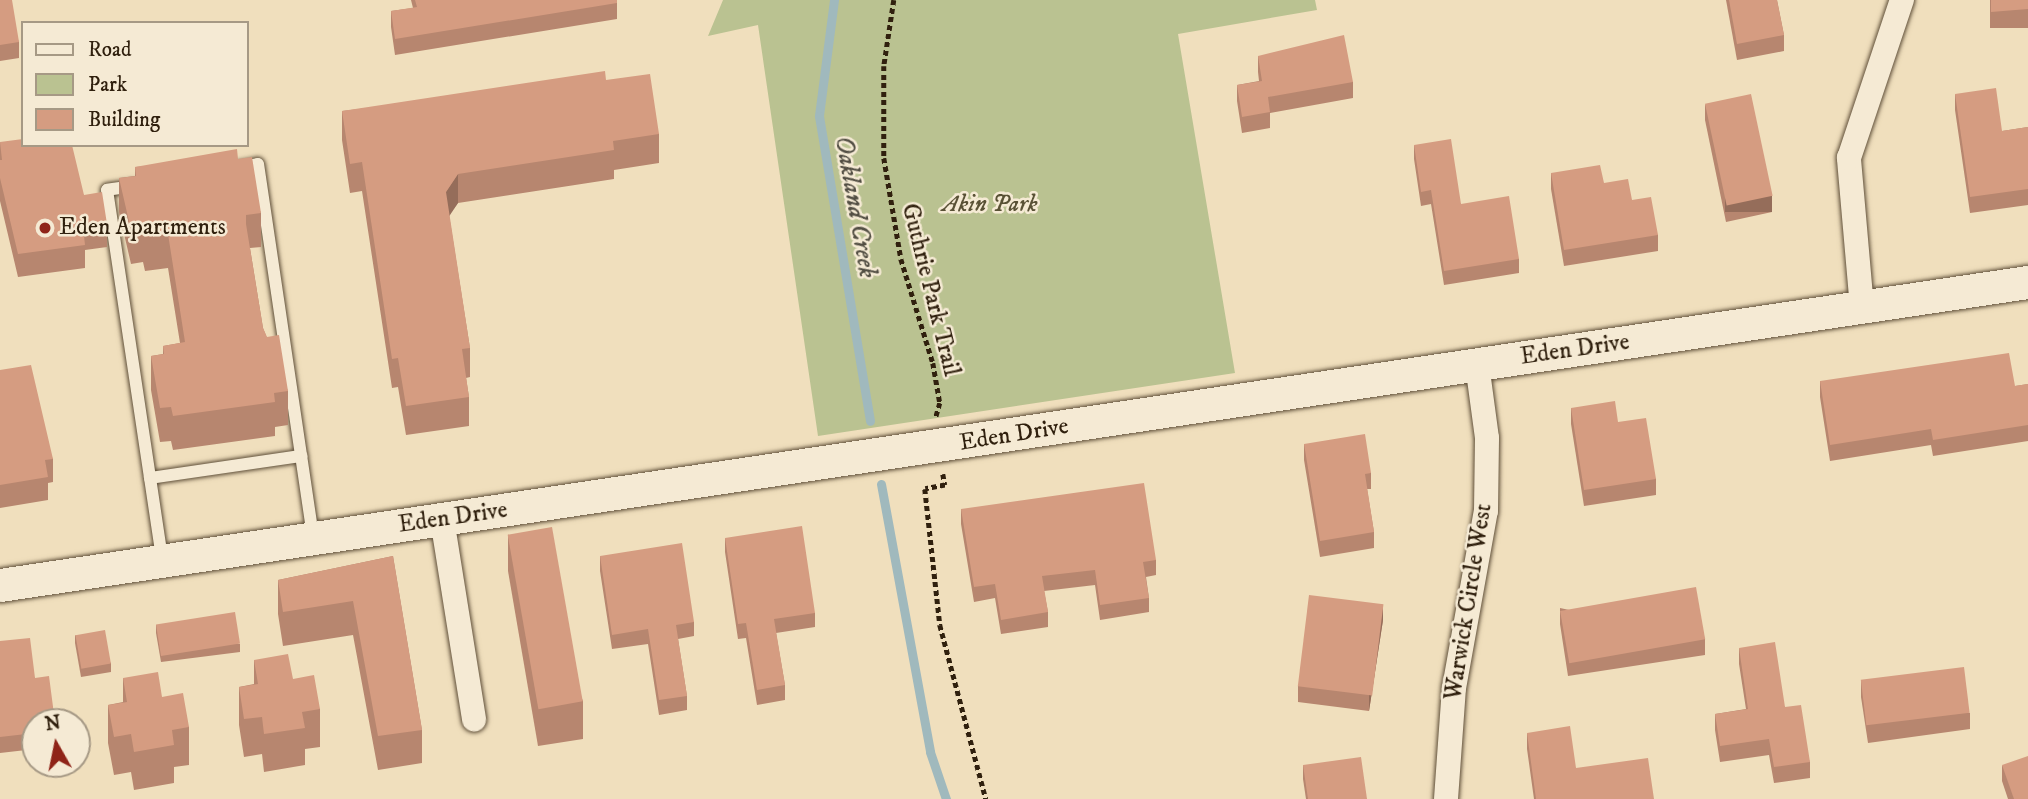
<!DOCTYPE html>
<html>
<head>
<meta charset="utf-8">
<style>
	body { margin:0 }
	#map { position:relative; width:2028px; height:799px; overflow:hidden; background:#f0dfbd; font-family:"IM FELL DW Pica",serif }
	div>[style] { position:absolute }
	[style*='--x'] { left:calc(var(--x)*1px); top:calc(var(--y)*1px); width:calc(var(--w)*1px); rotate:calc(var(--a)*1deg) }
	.green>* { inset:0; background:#bac291 }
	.stream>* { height:9px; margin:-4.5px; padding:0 4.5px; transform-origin:4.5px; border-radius:4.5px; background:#a0b9bd }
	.path>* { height:4.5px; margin-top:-2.25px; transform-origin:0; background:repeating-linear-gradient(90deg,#30200e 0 5px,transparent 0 8.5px) }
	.roads { filter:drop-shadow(0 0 2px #60503a) drop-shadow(0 0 2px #60503a) }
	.lane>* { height:12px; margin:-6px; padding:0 6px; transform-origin:6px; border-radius:6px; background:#f5ead4 }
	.street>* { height:24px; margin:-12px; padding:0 12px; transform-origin:12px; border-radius:12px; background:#f5ead4 }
	.secondary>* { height:33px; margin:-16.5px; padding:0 16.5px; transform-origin:16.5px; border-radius:16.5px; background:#f5ead4 }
	.wall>* { inset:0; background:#b7866f; transform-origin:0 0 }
	.shaded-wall>* { inset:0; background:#956d5a; transform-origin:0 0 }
	.building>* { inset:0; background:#d59c81; transform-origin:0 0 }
	.dots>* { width:19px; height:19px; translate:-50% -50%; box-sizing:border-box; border:4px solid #f5ead4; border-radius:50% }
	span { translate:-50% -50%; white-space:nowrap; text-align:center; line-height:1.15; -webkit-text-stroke:5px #f5ead4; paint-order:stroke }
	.park-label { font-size:24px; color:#595135; font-style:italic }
	.poi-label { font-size:24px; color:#30200e }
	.left { translate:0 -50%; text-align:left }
	.street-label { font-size:24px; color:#30200e }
	.water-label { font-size:26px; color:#524e43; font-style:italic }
	.legend { position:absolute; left:21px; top:21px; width:228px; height:126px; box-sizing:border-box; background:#f5ead4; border:2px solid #a69985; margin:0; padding:9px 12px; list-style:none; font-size:21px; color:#30200e }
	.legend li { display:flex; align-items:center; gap:14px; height:35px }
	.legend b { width:35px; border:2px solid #a69985 }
	.north { position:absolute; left:21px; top:708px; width:70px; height:70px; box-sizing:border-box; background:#f5ead4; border:2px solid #a69985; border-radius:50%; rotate:351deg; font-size:19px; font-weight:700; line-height:28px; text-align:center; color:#30200e }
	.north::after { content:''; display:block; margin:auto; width:24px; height:32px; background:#8f2418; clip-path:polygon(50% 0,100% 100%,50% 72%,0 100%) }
</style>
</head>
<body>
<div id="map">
	<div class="green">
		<div style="clip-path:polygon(723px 0,1315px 0,1317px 10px,1178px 34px,1235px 373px,818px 436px,758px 25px,708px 36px)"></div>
	</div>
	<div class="stream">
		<div style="--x:834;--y:0;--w:117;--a:97.4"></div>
		<div style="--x:819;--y:116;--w:309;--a:80.5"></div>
		<div style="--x:881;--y:484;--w:272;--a:79.6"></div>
		<div style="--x:930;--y:752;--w:50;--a:71.2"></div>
	</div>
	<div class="path">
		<div style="--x:894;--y:0;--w:67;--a:98.6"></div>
		<div style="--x:884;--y:66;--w:92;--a:90"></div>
		<div style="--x:884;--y:158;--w:102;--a:80.4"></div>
		<div style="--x:901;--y:259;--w:109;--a:72.9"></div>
		<div style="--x:933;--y:363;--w:41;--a:80.1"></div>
		<div style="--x:940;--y:403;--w:15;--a:106"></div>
		<div style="--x:943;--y:474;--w:11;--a:80"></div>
		<div style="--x:945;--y:485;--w:20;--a:169"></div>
		<div style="--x:925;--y:489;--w:137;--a:83.7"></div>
		<div style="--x:940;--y:625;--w:180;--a:75.2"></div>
	</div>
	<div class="roads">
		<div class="lane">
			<div style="--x:238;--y:168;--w:20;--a:-11"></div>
			<div style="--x:258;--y:164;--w:378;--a:81.6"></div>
			<div style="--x:134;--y:186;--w:27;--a:172"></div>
			<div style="--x:107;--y:190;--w:374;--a:81.5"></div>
			<div style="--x:150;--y:478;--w:153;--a:-8.3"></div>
		</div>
		<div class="street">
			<div style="--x:1862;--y:308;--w:151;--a:-95"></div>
			<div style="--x:1849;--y:158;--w:167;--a:-71.5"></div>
			<div style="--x:442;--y:519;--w:203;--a:80.9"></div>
			<div style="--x:1446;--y:799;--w:111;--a:-85.9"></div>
			<div style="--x:1454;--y:688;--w:180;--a:-79.8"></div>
			<div style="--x:1486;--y:511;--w:73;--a:-89.2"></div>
			<div style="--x:1487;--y:438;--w:75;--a:-97.7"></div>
		</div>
		<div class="secondary">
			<div style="--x:0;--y:585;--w:2051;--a:-8.5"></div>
		</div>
	</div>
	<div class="wall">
		<div style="clip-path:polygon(0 0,19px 42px,19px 58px,0 61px)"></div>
		<div style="clip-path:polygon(411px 0,489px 0,617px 3px,617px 19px,395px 55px,391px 27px,391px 11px,413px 8px)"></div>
		<div style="clip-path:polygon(1726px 0,1777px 0,1784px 35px,1784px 51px,1737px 60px)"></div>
		<div style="left:1990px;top:0;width:38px;height:28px"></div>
		<div style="clip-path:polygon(1258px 56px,1353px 82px,1353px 98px,1270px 113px,1270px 128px,1242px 133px,1237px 101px,1237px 85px,1259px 81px,1258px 72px)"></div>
		<div style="clip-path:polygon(606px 80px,659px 134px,659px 163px,614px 170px,614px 179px,458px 203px,449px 215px,470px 348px,470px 377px,466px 378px,469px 397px,469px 426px,406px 435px,398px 387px,392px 388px,362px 191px,350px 193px,342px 140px,342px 111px)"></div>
		<div style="clip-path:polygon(1955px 94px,2002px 131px,2028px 127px,2028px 205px,1970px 213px,1955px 110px)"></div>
		<div style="clip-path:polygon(1705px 104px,1772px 212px,1726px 222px,1705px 120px)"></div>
		<div style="clip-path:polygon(0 142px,84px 195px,107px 224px,107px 247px,85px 250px,85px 268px,18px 277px,0 201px)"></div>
		<div style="clip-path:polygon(1414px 145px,1461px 204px,1519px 259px,1519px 273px,1444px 285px,1431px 204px,1421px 206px,1414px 159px)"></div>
		<div style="clip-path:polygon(238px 159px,261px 213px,261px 247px,250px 248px,263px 328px,288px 391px,288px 425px,275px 427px,275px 436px,173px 450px,171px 441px,160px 442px,151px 390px,151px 356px,163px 354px,163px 346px,180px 343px,168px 268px,145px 271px,143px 262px,131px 264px,119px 212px,119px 178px,135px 176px,135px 167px)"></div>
		<div style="clip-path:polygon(1551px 173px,1604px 183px,1632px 200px,1658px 235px,1658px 251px,1564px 266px,1551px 189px)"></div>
		<div style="clip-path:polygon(0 370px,53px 459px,53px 482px,48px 483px,48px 500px,0 508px)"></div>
		<div style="clip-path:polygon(1820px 381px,2015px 386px,2028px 384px,2028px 441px,1933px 456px,1931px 445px,1830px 461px,1820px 397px)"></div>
		<div style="clip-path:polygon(1571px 408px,1618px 422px,1656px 479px,1656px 495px,1584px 506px,1571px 424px)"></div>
		<div style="clip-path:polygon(1304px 444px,1371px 473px,1371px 489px,1367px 489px,1374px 532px,1374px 548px,1320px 557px,1304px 460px)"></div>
		<div style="clip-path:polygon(961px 509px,1156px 560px,1156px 575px,1146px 577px,1149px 598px,1149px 612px,1100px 620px,1095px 585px,1044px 591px,1048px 612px,1048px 627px,1001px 634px,995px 598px,974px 602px,961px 524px)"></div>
		<div style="clip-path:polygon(508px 534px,583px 701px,583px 739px,538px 746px,508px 571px)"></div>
		<div style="clip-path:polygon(725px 538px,815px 613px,815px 627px,776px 633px,785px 685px,785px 700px,757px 705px,746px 638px,738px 639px,725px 552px)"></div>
		<div style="clip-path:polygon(393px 556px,422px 730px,422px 763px,378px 770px,353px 635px,283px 646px,278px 614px,278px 580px)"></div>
		<div style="clip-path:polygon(600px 556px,694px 622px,694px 636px,678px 639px,687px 696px,687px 710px,659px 715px,648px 644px,612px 649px,600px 571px)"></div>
		<div style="clip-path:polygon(1560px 608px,1705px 639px,1705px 655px,1568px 676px,1560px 624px)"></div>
		<div style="clip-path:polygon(1383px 620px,1369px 711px,1298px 702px,1298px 686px)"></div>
		<div style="clip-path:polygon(156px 625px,240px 644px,240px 652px,161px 662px,156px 633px)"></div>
		<div style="clip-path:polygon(75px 635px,111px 663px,111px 672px,81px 677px,75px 643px)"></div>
		<div style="clip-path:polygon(0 641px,35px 678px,35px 749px,0 753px)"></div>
		<div style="clip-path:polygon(1739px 648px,1785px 707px,1810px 762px,1810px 778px,1774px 783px,1769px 755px,1720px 762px,1715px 730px,1715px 714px,1746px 709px,1739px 664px)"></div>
		<div style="clip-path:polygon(254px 660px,293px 679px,320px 709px,320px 747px,305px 749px,305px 765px,264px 772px,262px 754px,244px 757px,239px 725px,239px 687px,254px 684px)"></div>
		<div style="clip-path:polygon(123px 678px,162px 697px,189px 727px,189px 765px,174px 767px,174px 783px,134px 790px,131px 772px,114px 775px,108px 743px,108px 705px,123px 702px)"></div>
		<div style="clip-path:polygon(1861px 681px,1970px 713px,1970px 729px,1868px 743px,1861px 697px)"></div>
		<div style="clip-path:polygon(1527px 733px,1576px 768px,1654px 799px,1534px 799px,1527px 749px)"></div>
		<div style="clip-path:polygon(1303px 765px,1367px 799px,1306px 799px,1303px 779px)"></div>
		<div style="clip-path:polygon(2002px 765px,2028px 799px,2008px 799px,2002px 781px)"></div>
	</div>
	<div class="shaded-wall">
		<div style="clip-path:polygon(458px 174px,458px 203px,446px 221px,446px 192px)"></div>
		<div style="left:1772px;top:196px;width:16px;height:47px;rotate:90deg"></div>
		<div style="clip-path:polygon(1383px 604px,1383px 620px,1369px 711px,1369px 695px)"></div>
	</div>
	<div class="building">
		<div style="clip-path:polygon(0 0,12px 0,19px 42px,0 45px)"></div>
		<div style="clip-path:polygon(415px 0,617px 0,617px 3px,395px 39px,391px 11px,417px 7px)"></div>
		<div style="clip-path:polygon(1729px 0,1777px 0,1784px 35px,1737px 44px)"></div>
		<div style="clip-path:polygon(1991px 0,2028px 0,2028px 9px,1991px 12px)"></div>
		<div style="clip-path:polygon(1344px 35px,1353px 82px,1268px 97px,1270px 112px,1242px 117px,1237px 85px,1262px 81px,1258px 56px)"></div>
		<div style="clip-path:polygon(605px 71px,606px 80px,650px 74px,659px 134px,613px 141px,614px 150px,458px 174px,446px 192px,470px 348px,462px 349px,469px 397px,406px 406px,398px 358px,392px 359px,362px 162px,350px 164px,342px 111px)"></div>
		<div style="clip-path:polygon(1996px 88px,2002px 131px,2028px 127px,2028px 189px,1970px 197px,1955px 94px)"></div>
		<div style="left:1751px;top:94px;width:104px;height:47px;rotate:78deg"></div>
		<div style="clip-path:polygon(23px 139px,23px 145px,72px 145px,84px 195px,102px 192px,107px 224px,83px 227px,85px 245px,18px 254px,0 178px,0 160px,2px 160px,0 142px)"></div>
		<div style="clip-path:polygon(1451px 139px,1461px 204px,1509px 196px,1519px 259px,1444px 271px,1431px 190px,1421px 192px,1414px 145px)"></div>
		<div style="clip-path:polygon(237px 149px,238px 159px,252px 157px,261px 213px,246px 215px,246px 224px,263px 328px,267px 337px,279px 335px,288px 391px,274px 393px,275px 402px,173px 416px,171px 407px,160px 408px,151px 356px,164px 354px,163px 346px,185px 342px,168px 234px,145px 237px,143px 228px,131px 230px,119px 178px,136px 176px,135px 167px)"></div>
		<div style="clip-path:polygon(1600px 165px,1604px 183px,1628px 179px,1632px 200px,1651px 197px,1658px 235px,1564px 250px,1551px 173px)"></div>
		<div style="clip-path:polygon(2009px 353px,2015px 386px,2028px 384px,2028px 425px,1933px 440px,1931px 429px,1830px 445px,1820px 381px)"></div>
		<div style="clip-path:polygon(31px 365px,53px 459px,45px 460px,48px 477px,0 485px,0 370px)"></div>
		<div style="clip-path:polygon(1615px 401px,1618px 422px,1646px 418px,1656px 479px,1584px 490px,1571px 408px)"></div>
		<div style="clip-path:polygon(1365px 434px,1371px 473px,1365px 474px,1374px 532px,1320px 541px,1304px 444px)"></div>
		<div style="clip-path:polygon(1144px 483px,1156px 560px,1143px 562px,1149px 598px,1100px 605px,1095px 570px,1042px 576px,1048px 612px,1001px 620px,995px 584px,974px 587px,961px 509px)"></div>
		<div style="clip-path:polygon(802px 526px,815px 613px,774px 619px,785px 685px,757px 690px,746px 623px,738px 624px,725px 538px)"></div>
		<div style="left:552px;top:527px;width:177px;height:45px;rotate:80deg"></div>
		<div style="clip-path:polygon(682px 543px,694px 622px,676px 625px,687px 696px,659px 700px,648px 629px,612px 635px,600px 556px)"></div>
		<div style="clip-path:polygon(393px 556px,422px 730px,378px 736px,353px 601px,283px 612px,278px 580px)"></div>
		<div style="left:1696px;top:587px;width:53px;height:138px;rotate:80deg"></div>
		<div style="left:1309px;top:595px;width:75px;height:92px;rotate:7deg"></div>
		<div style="left:235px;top:612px;width:32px;height:80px;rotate:81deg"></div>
		<div style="left:105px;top:630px;width:34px;height:30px;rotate:80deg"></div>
		<div style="clip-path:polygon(30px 638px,35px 678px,49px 676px,55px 722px,35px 722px,35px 733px,0 737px,0 641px)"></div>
		<div style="clip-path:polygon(1775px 642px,1785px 707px,1801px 705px,1810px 762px,1774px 767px,1769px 739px,1720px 746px,1715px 714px,1748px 709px,1739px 648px)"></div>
		<div style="clip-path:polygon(288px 654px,293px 679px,314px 675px,320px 709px,302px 712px,305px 728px,264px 734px,262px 717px,244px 719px,239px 687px,258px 684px,254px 660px)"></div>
		<div style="left:1964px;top:667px;width:46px;height:104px;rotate:83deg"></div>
		<div style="clip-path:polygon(158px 672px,162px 697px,183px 693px,189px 727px,172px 730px,174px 745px,134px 752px,131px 734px,114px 737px,108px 705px,127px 702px,123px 678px)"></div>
		<div style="clip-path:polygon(1570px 726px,1576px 768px,1648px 758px,1654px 799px,1536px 799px,1527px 733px)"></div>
		<div style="clip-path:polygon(2028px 756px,2028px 799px,2014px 799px,2002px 765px)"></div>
		<div style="clip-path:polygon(1361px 757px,1367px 799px,1308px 799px,1303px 765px)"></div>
	</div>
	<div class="dots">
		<div style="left:45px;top:228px;background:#8f2418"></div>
	</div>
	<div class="park-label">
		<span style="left:990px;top:205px">Akin Park</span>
	</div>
	<div class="poi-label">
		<span class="left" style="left:59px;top:228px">Eden Apartments</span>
	</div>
	<div class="street-label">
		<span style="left:930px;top:290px;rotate:76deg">Guthrie Park Trail</span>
		<span style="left:1575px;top:350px;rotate:-8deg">Eden Drive</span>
		<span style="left:1014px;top:435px;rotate:-9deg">Eden Drive</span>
		<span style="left:453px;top:518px;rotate:-8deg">Eden Drive</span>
		<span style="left:1469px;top:602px;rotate:-81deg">Warwick Circle West</span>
	</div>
	<div class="water-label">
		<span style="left:855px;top:207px;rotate:80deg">Oakland Creek</span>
	</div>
	<ul class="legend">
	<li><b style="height:9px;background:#f5ead4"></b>Road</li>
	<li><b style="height:19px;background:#bac291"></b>Park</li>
	<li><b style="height:19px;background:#d59c81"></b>Building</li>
	</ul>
	<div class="north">N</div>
</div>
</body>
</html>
